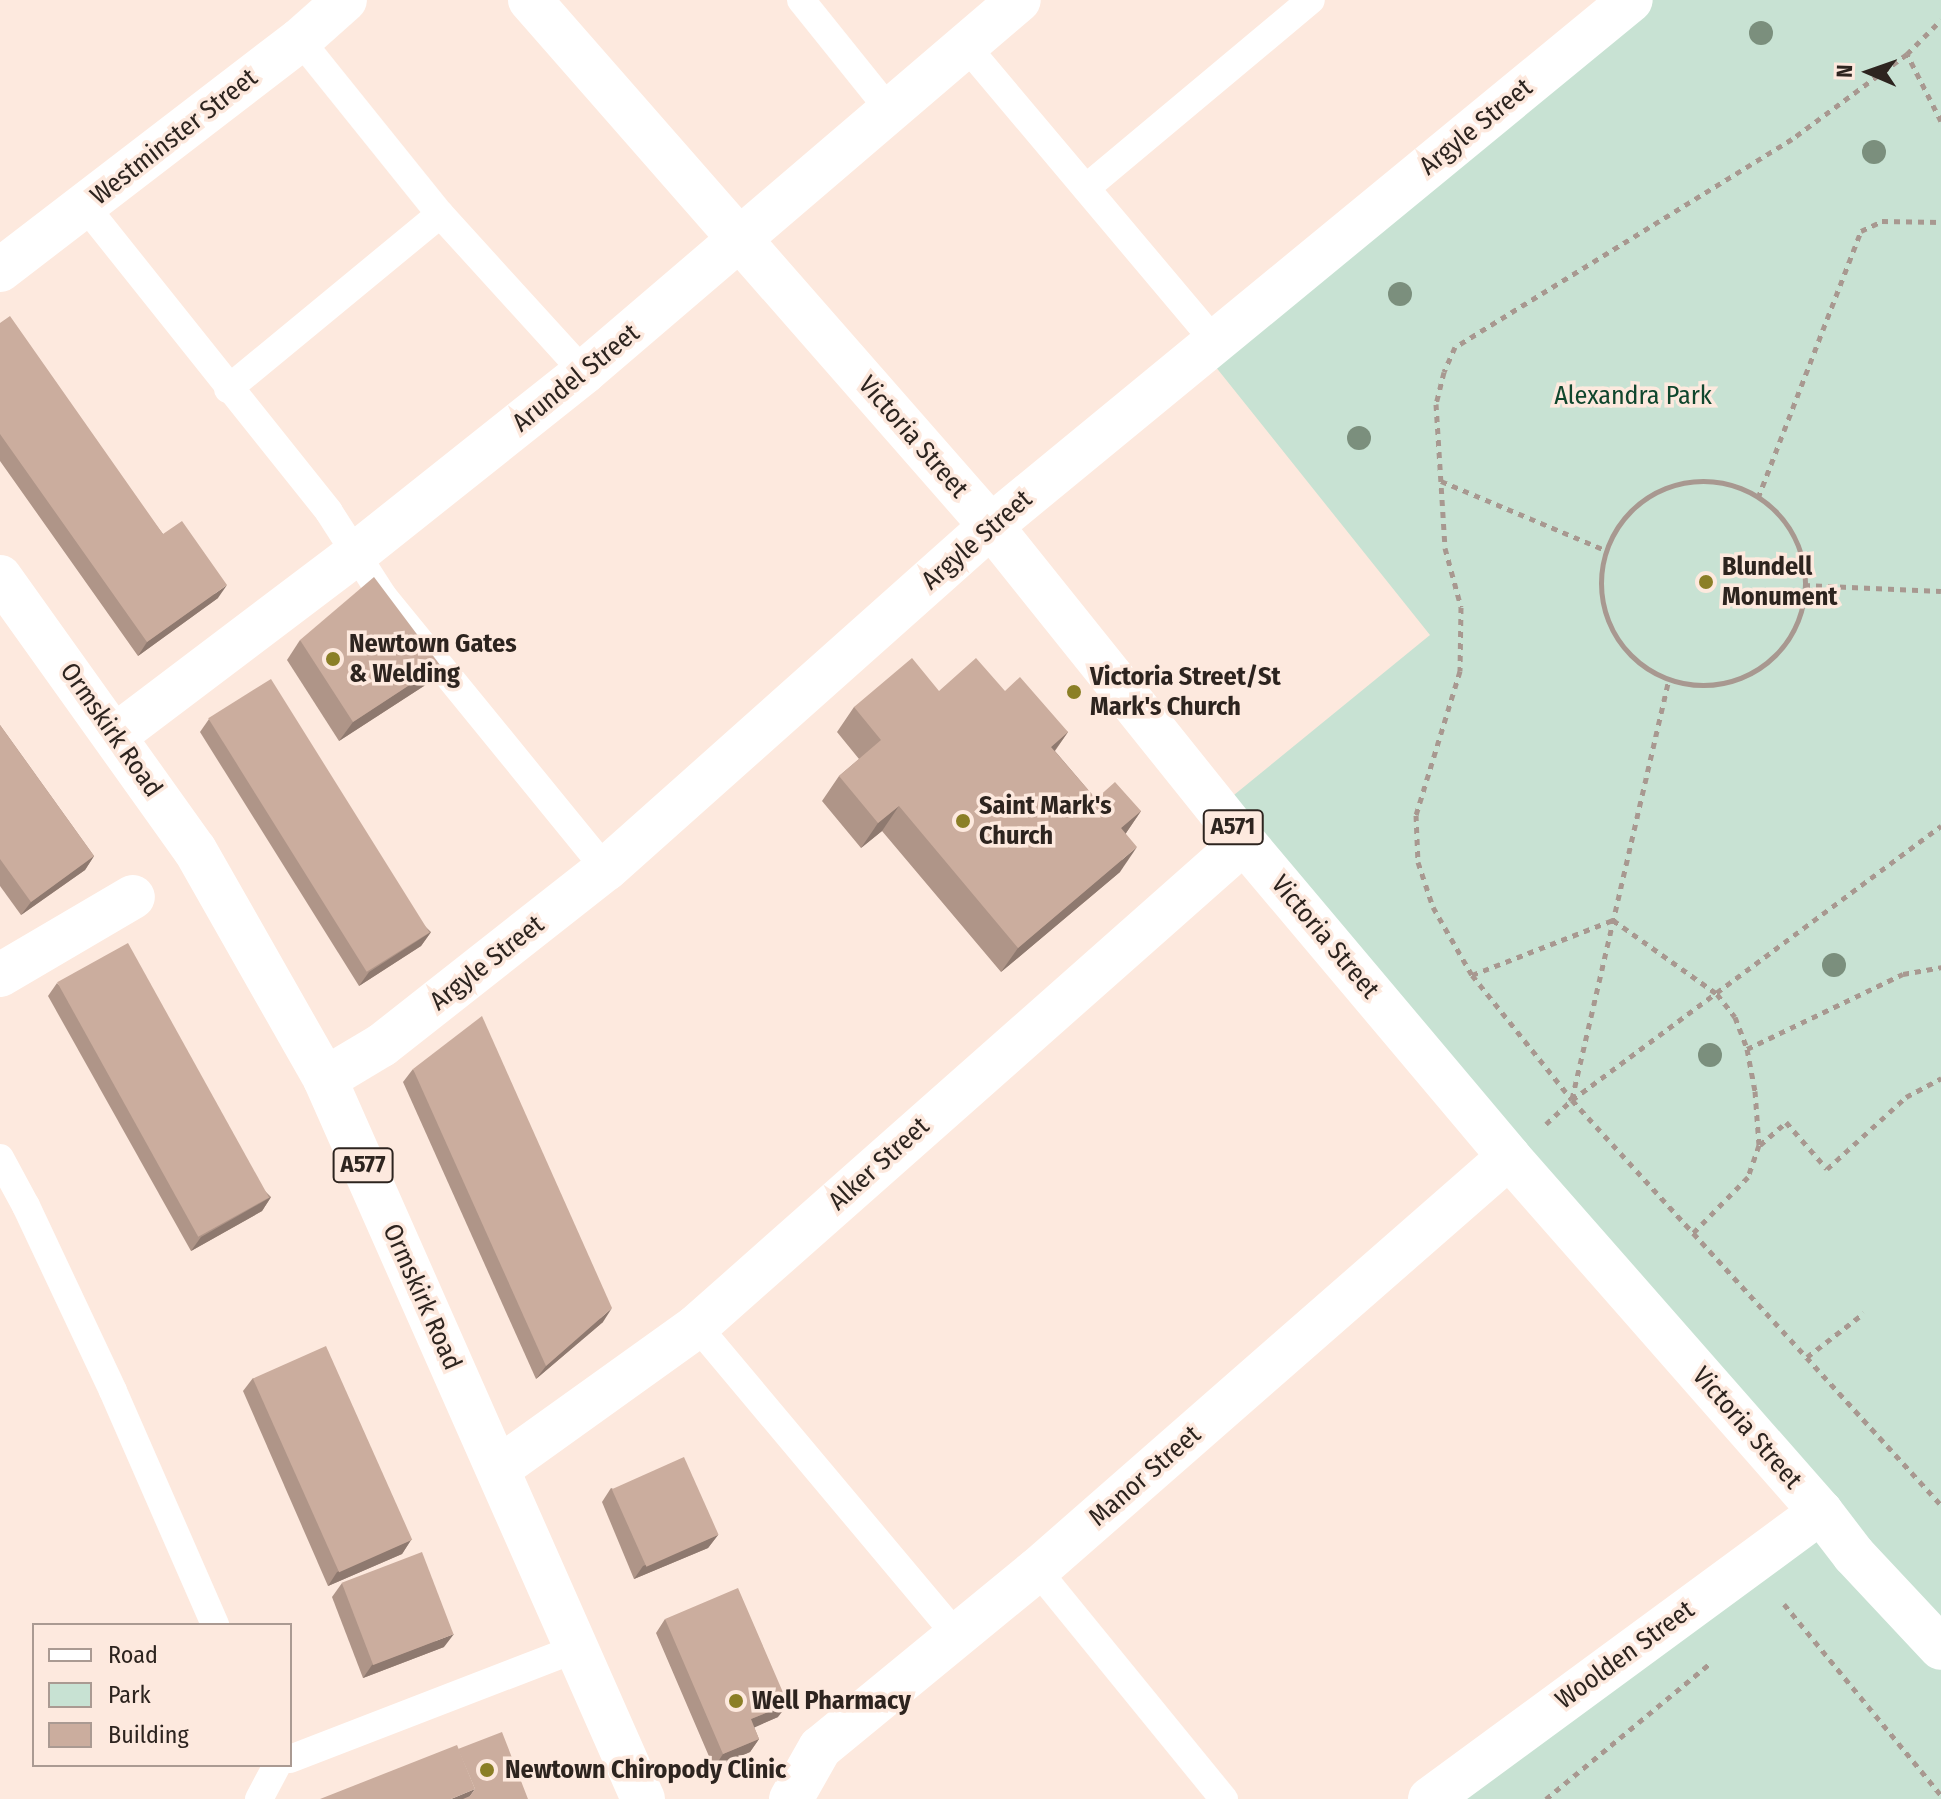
<!DOCTYPE html>
<html>
<head>
<meta charset="utf-8">
<style>
	body { margin:0 }
	#map { position:relative; width:1941px; height:1799px; overflow:hidden; background:#fde9de; font-family:"Fira Sans Condensed",sans-serif }
	div>[style] { position:absolute }
	[style*='--x'] { left:calc(var(--x)*1px); top:calc(var(--y)*1px); width:calc(var(--w)*1px); rotate:calc(var(--a)*1deg) }
	.green>* { inset:0; background:#c8e2d3 }
	.path>* { height:5px; margin-top:-2.5px; transform-origin:0; background:repeating-linear-gradient(90deg,#a89890 0 6px,transparent 0 12px) }
	.path>.ring { margin:-2.5px; padding:0; box-sizing:content-box; background:none; border:5px solid #a89890; border-radius:50% }
	.service>* { height:28px; margin:-14px; padding:0 14px; transform-origin:14px; border-radius:14px; background:#fff }
	.minor>* { height:44px; margin:-22px; padding:0 22px; transform-origin:22px; border-radius:22px; background:#fff }
	.primary>* { height:44px; margin:-22px; padding:0 22px; transform-origin:22px; border-radius:22px; background:#fff }
	.trunk>* { height:44px; margin:-22px; padding:0 22px; transform-origin:22px; border-radius:22px; background:#fff }
	.trees>* { width:24px; height:24px; margin:-12px; border-radius:50%; background:#7b8f7d }
	.wall>* { inset:0; background:#af9588 }
	.shaded-wall>* { inset:0; background:#8e796f }
	.building>* { inset:0; background:#cbad9e; transform-origin:0 0 }
	.dots>* { width:22px; height:22px; translate:-50% -50%; box-sizing:border-box; border:4px solid #fde9de; border-radius:50% }
	span { translate:-50% -50%; white-space:nowrap; text-align:center; line-height:1.15; -webkit-text-stroke:7px #fde9de; paint-order:stroke }
	.shield-label span { padding:2px 6px; background:#fde9de; border:2px solid; border-radius:6px; -webkit-text-stroke-width:0 }
	.shield-label { font-size:24px; color:#2d241f; font-weight:700 }
	.street-label { font-size:26px; color:#2d241f }
	.park-label { font-size:26px; color:#10462d }
	.poi-label { font-size:26px; color:#2d241f; font-weight:700 }
	.left { translate:0 -50%; text-align:left }
	.legend { position:absolute; left:32px; top:1623px; width:260px; height:144px; box-sizing:border-box; background:#fde9de; border:2px solid #aa9a92; margin:0; padding:10px 14px; list-style:none; font-size:24px; color:#2d241f }
	.legend li { display:flex; align-items:center; gap:16px; height:40px }
	.legend b { width:40px; border:2px solid #aa9a92 }
	.north { position:absolute; left:1829px; top:32px; width:80px; height:80px; -webkit-text-stroke:6px #fde9de; paint-order:stroke; rotate:272deg; font-size:22px; font-weight:700; line-height:32px; text-align:center; color:#2d241f }
	.north::after { content:''; display:block; margin:auto; width:28px; height:36px; background:#2d241f; clip-path:polygon(50% 0,100% 100%,50% 72%,0 100%) }
</style>
</head>
<body>
<div id="map">
	<div class="green">
		<div style="clip-path:polygon(1631px 0,1941px 0,1941px 1799px,1430px 1799px,1820px 1511px,1218px 808px,1430px 635px,1203px 351px)"></div>
	</div>
	<div class="path">
		<div style="--x:1907;--y:54;--w:48;--a:-45"></div>
		<div style="--x:1941;--y:121;--w:75;--a:-116.9"></div>
		<div style="--x:1907;--y:54;--w:143;--a:143.5"></div>
		<div style="--x:1792;--y:139;--w:396;--a:148.3"></div>
		<div style="--x:1455;--y:347;--w:27;--a:114"></div>
		<div style="--x:1444;--y:372;--w:33;--a:104"></div>
		<div style="--x:1436;--y:404;--w:144;--a:86.4"></div>
		<div style="--x:1445;--y:548;--w:61;--a:74.8"></div>
		<div style="--x:1461;--y:607;--w:64;--a:90.9"></div>
		<div style="--x:1460;--y:671;--w:151;--a:107"></div>
		<div style="--x:1416;--y:815;--w:47;--a:87.6"></div>
		<div style="--x:1418;--y:862;--w:47;--a:71.6"></div>
		<div style="--x:1433;--y:907;--w:78;--a:60.2"></div>
		<div style="--x:1472;--y:975;--w:160;--a:51.3"></div>
		<div style="--x:1572;--y:1100;--w:548;--a:47.66"></div>
		<div style="--x:1441;--y:481;--w:178;--a:22.8"></div>
		<div class="ring" style="left:1601px;top:481px;width:199px;height:199px"></div>
		<div style="--x:1758;--y:498;--w:286;--a:-68.9"></div>
		<div style="--x:1861;--y:231;--w:23;--a:-25"></div>
		<div style="--x:1882;--y:221;--w:59;--a:1"></div>
		<div style="--x:1804;--y:585;--w:137;--a:2.5"></div>
		<div style="--x:1472;--y:975;--w:151;--a:-21.3"></div>
		<div style="--x:1613;--y:920;--w:128;--a:35.4"></div>
		<div style="--x:1717;--y:994;--w:29;--a:52"></div>
		<div style="--x:1735;--y:1017;--w:34;--a:69"></div>
		<div style="--x:1747;--y:1049;--w:43;--a:79.2"></div>
		<div style="--x:1755;--y:1091;--w:54;--a:85.8"></div>
		<div style="--x:1759;--y:1145;--w:34;--a:109"></div>
		<div style="--x:1748;--y:1177;--w:78;--a:134.5"></div>
		<div style="--x:1747;--y:1049;--w:173;--a:-25.7"></div>
		<div style="--x:1903;--y:974;--w:39;--a:-10"></div>
		<div style="--x:1572;--y:1099;--w:431;--a:-77"></div>
		<div style="--x:1546;--y:1124;--w:35;--a:-43"></div>
		<div style="--x:1572;--y:1100;--w:460;--a:-36.6"></div>
		<div style="--x:1760;--y:1145;--w:35;--a:-41"></div>
		<div style="--x:1786;--y:1122;--w:62;--a:48.9"></div>
		<div style="--x:1827;--y:1169;--w:107;--a:-42.3"></div>
		<div style="--x:1906;--y:1097;--w:40;--a:-28"></div>
		<div style="--x:1807;--y:1357;--w:72;--a:-37.7"></div>
		<div style="--x:1784;--y:1604;--w:247;--a:50.6"></div>
		<div style="--x:1546;--y:1799;--w:212;--a:-39.6"></div>
	</div>
	<div class="service">
		<div style="--x:801;--y:0;--w:144;--a:51.2"></div>
		<div style="--x:300;--y:40;--w:223;--a:51.2"></div>
		<div style="--x:440;--y:214;--w:214;--a:47.7"></div>
		<div style="--x:966;--y:46;--w:387;--a:49.9"></div>
		<div style="--x:1086;--y:188;--w:293;--a:-39.9"></div>
		<div style="--x:85;--y:206;--w:391;--a:51.4"></div>
		<div style="--x:329;--y:512;--w:100;--a:57.3"></div>
		<div style="--x:383;--y:596;--w:353;--a:50.8"></div>
		<div style="--x:228;--y:389;--w:275;--a:-39.5"></div>
		<div style="--x:0;--y:1158;--w:55;--a:61.6"></div>
		<div style="--x:26;--y:1206;--w:204;--a:64.8"></div>
		<div style="--x:113;--y:1391;--w:255;--a:66.4"></div>
		<div style="--x:697;--y:1326;--w:405;--a:50"></div>
		<div style="--x:1037;--y:1570;--w:296;--a:50.8"></div>
		<div style="--x:290;--y:1759;--w:308;--a:-21.1"></div>
		<div style="--x:259;--y:1799;--w:38;--a:-62"></div>
	</div>
	<div class="minor">
		<div style="--x:0;--y:270;--w:378;--a:-37.5"></div>
		<div style="--x:300;--y:40;--w:60;--a:-41.6"></div>
		<div style="--x:116;--y:735;--w:303;--a:-37.1"></div>
		<div style="--x:358;--y:552;--w:289;--a:-38.5"></div>
		<div style="--x:584;--y:372;--w:572;--a:-40.54"></div>
		<div style="--x:0;--y:975;--w:154;--a:-30.4"></div>
		<div style="--x:325;--y:1079;--w:66;--a:-30.8"></div>
		<div style="--x:382;--y:1045;--w:285;--a:-38.2"></div>
		<div style="--x:606;--y:869;--w:516;--a:-41.7"></div>
		<div style="--x:991;--y:526;--w:828;--a:-39.42"></div>
		<div style="--x:499;--y:1468;--w:244;--a:-35.6"></div>
		<div style="--x:697;--y:1326;--w:730;--a:-41.5"></div>
		<div style="--x:791;--y:1799;--w:59;--a:-60.4"></div>
		<div style="--x:820;--y:1748;--w:281;--a:-39.4"></div>
		<div style="--x:1037;--y:1570;--w:627;--a:-41.19"></div>
		<div style="--x:1430;--y:1799;--w:485;--a:-36.3"></div>
	</div>
	<div class="primary">
		<div style="--x:530;--y:0;--w:699;--a:48.77"></div>
		<div style="--x:991;--y:526;--w:405;--a:51.3"></div>
		<div style="--x:1244;--y:842;--w:412;--a:49.9"></div>
		<div style="--x:1509;--y:1157;--w:473;--a:48.7"></div>
		<div style="--x:1821;--y:1512;--w:54;--a:52.5"></div>
		<div style="--x:1854;--y:1555;--w:127;--a:46.9"></div>
	</div>
	<div class="trunk">
		<div style="--x:0;--y:577;--w:335;--a:54.5"></div>
		<div style="--x:195;--y:850;--w:263;--a:60.4"></div>
		<div style="--x:325;--y:1079;--w:787;--a:66.17"></div>
	</div>
	<div class="trees">
		<div style="left:1761px;top:33px"></div>
		<div style="left:1874px;top:152px"></div>
		<div style="left:1400px;top:294px"></div>
		<div style="left:1359px;top:438px"></div>
		<div style="left:1834px;top:965px"></div>
		<div style="left:1710px;top:1055px"></div>
	</div>
	<div class="wall">
		<div style="clip-path:polygon(0 323px,163px 534px,218px 598px,138px 656px,0 461px)"></div>
		<div style="clip-path:polygon(300px 640px,427px 684px,339px 741px,287px 660px)"></div>
		<div style="clip-path:polygon(939px 691px,1005px 691px,1068px 732px,1055px 751px,1096px 799px,1141px 811px,1126px 833px,1120px 872px,1001px 972px,882px 831px,861px 848px,822px 801px,839px 776px,859px 759px,837px 732px,854px 707px)"></div>
		<div style="clip-path:polygon(209px 719px,431px 932px,421px 946px,359px 986px,200px 732px)"></div>
		<div style="clip-path:polygon(0 725px,94px 856px,85px 870px,21px 915px,0 886px)"></div>
		<div style="clip-path:polygon(57px 983px,271px 1197px,262px 1211px,191px 1251px,48px 996px)"></div>
		<div style="clip-path:polygon(413px 1069px,603px 1322px,536px 1379px,403px 1082px)"></div>
		<div style="clip-path:polygon(253px 1378px,411px 1540px,402px 1554px,328px 1586px,243px 1391px)"></div>
		<div style="clip-path:polygon(611px 1488px,718px 1535px,708px 1548px,634px 1579px,602px 1502px)"></div>
		<div style="clip-path:polygon(342px 1583px,444px 1647px,363px 1678px,332px 1597px)"></div>
		<div style="clip-path:polygon(665px 1619px,778px 1717px,754px 1727px,759px 1739px,750px 1752px,714px 1768px,656px 1633px)"></div>
	</div>
	<div class="shaded-wall">
		<div style="clip-path:polygon(227px 585px,218px 598px,138px 656px,147px 642px)"></div>
		<div style="clip-path:polygon(440px 665px,427px 684px,339px 741px,353px 722px)"></div>
		<div style="clip-path:polygon(1068px 732px,1050px 757px,1051px 747px)"></div>
		<div style="clip-path:polygon(899px 806px,882px 831px,861px 848px,878px 823px)"></div>
		<div style="clip-path:polygon(1141px 811px,1124px 836px,1121px 828px)"></div>
		<div style="clip-path:polygon(1137px 847px,1120px 872px,1001px 972px,1018px 948px)"></div>
		<div style="clip-path:polygon(94px 856px,85px 870px,21px 915px,31px 902px)"></div>
		<div style="clip-path:polygon(431px 932px,421px 946px,359px 986px,369px 972px)"></div>
		<div style="clip-path:polygon(271px 1197px,262px 1211px,191px 1251px,201px 1237px)"></div>
		<div style="clip-path:polygon(612px 1308px,603px 1322px,536px 1379px,546px 1366px)"></div>
		<div style="clip-path:polygon(718px 1535px,708px 1548px,634px 1579px,643px 1566px)"></div>
		<div style="clip-path:polygon(411px 1540px,402px 1554px,328px 1586px,337px 1572px)"></div>
		<div style="clip-path:polygon(454px 1634px,444px 1647px,363px 1678px,372px 1665px)"></div>
		<div style="clip-path:polygon(788px 1704px,778px 1717px,742px 1733px,751px 1719px)"></div>
		<div style="clip-path:polygon(759px 1739px,750px 1752px,714px 1768px,723px 1754px)"></div>
		<div style="clip-path:polygon(475px 1789px,468px 1799px,451px 1799px)"></div>
	</div>
	<div class="building">
		<div style="clip-path:polygon(10px 316px,163px 534px,182px 521px,227px 585px,147px 642px,0 434px,0 323px)"></div>
		<div style="clip-path:polygon(374px 577px,440px 665px,353px 722px,300px 640px)"></div>
		<div style="clip-path:polygon(912px 658px,939px 691px,976px 658px,1005px 691px,1020px 677px,1068px 732px,1051px 747px,1096px 799px,1115px 782px,1141px 811px,1121px 828px,1137px 847px,1018px 948px,899px 806px,878px 823px,839px 776px,881px 740px,854px 707px)"></div>
		<div style="left:271px;top:679px;width:299px;height:74px;rotate:58deg"></div>
		<div style="clip-path:polygon(0 725px,94px 856px,31px 902px,0 859px)"></div>
		<div style="left:128px;top:943px;width:291px;height:81px;rotate:61deg"></div>
		<div style="clip-path:polygon(482px 1016px,612px 1308px,546px 1366px,413px 1069px)"></div>
		<div style="left:326px;top:1346px;width:212px;height:80px;rotate:66deg"></div>
		<div style="left:684px;top:1457px;width:85px;height:79px;rotate:66deg"></div>
		<div style="left:422px;top:1552px;width:88px;height:86px;rotate:69deg"></div>
		<div style="clip-path:polygon(738px 1588px,788px 1704px,751px 1719px,759px 1739px,723px 1754px,665px 1619px)"></div>
		<div style="clip-path:polygon(502px 1732px,528px 1799px,463px 1799px,470px 1796px,475px 1789px,458px 1749px)"></div>
		<div style="clip-path:polygon(457px 1745px,475px 1789px,451px 1799px,320px 1799px)"></div>
	</div>
	<div class="dots">
		<div style="left:1706px;top:582px;background:#8b7f26"></div>
		<div style="left:333px;top:659px;background:#8b7f26"></div>
		<div style="left:1074px;top:692px;background:#8b7f26"></div>
		<div style="left:963px;top:821px;background:#8b7f26"></div>
		<div style="left:736px;top:1701px;background:#8b7f26"></div>
		<div style="left:487px;top:1770px;background:#8b7f26"></div>
	</div>
	<div class="shield-label">
		<span style="left:1233px;top:827px">A571</span>
		<span style="left:363px;top:1165px">A577</span>
	</div>
	<div class="street-label">
		<span style="left:1476px;top:127px;rotate:-39deg">Argyle Street</span>
		<span style="left:174px;top:137px;rotate:-38deg">Westminster Street</span>
		<span style="left:576px;top:378px;rotate:-39deg">Arundel Street</span>
		<span style="left:913px;top:437px;rotate:49deg">Victoria Street</span>
		<span style="left:977px;top:540px;rotate:-41deg">Argyle Street</span>
		<span style="left:111px;top:730px;rotate:55deg">Ormskirk Road</span>
		<span style="left:1325px;top:937px;rotate:50deg">Victoria Street</span>
		<span style="left:487px;top:963px;rotate:-38deg">Argyle Street</span>
		<span style="left:879px;top:1164px;rotate:-42deg">Alker Street</span>
		<span style="left:422px;top:1297px;rotate:66deg">Ormskirk Road</span>
		<span style="left:1747px;top:1428px;rotate:49deg">Victoria Street</span>
		<span style="left:1145px;top:1476px;rotate:-41deg">Manor Street</span>
		<span style="left:1625px;top:1655px;rotate:-36deg">Woolden Street</span>
	</div>
	<div class="park-label">
		<span style="left:1633px;top:396px">Alexandra Park</span>
	</div>
	<div class="poi-label">
		<span class="left" style="left:1722px;top:582px">Blundell<br>Monument</span>
		<span class="left" style="left:349px;top:659px">Newtown Gates<br>&amp; Welding</span>
		<span class="left" style="left:1090px;top:692px">Victoria Street/St<br>Mark's Church</span>
		<span class="left" style="left:979px;top:821px">Saint Mark's<br>Church</span>
		<span class="left" style="left:752px;top:1701px">Well Pharmacy</span>
		<span class="left" style="left:505px;top:1770px">Newtown Chiropody Clinic</span>
	</div>
	<ul class="legend">
	<li><b style="height:10px;background:#fff"></b>Road</li>
	<li><b style="height:22px;background:#c8e2d3"></b>Park</li>
	<li><b style="height:22px;background:#cbad9e"></b>Building</li>
	</ul>
	<div class="north">N</div>
</div>
</body>
</html>
